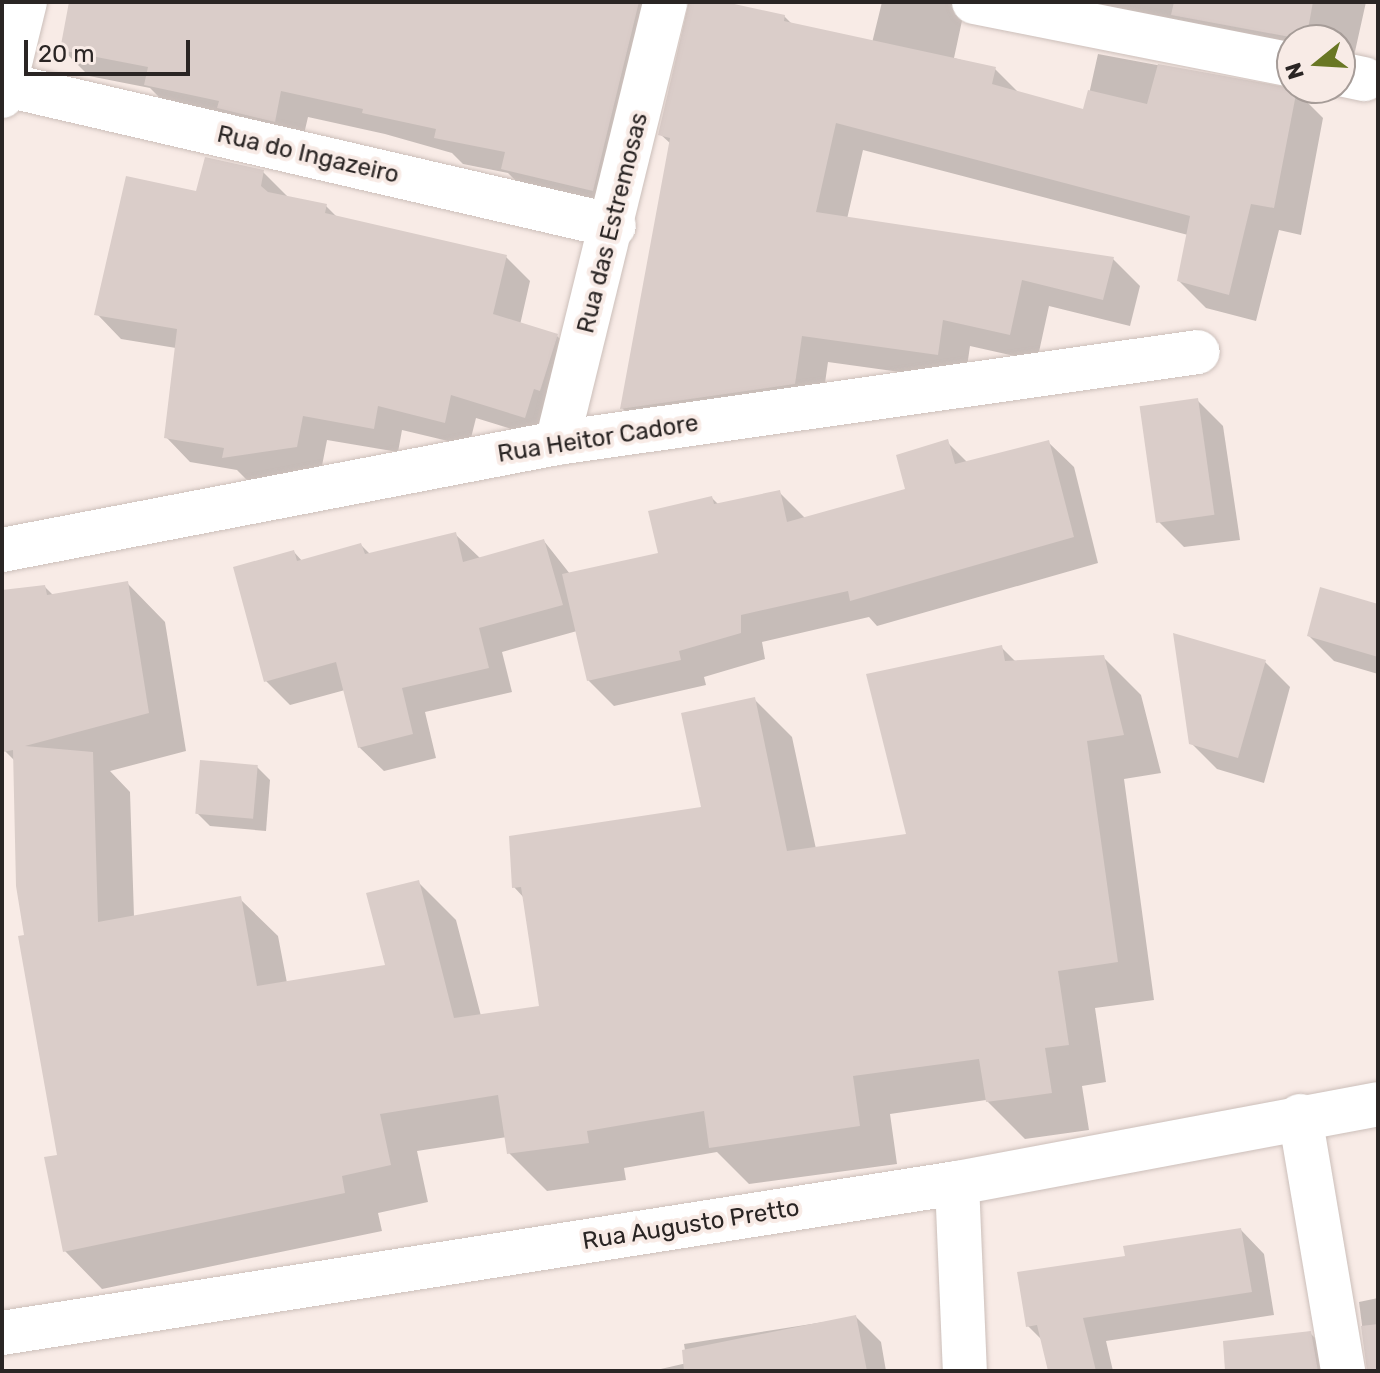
<!DOCTYPE html>
<html>
<head>
<meta charset="utf-8">
<style>
	body { margin:0 }
	#map { position:relative; width:1380px; height:1373px; overflow:hidden; background:#f8ebe6; font-family:Rubik,sans-serif }
	div>[style] { position:absolute }
	[style*='--x'] { left:calc(var(--x)*1px); top:calc(var(--y)*1px); width:calc(var(--w)*1px); rotate:calc(var(--a)*1deg) }
	.shadow>* { inset:0; background:#0003 }
	.building>* { inset:0; background:#dacdc9; transform-origin:0 0 }
	.roads { filter:drop-shadow(0 0 2px #ccbfba) drop-shadow(0 0 2px #ccbfba) }
	.minor>* { height:44px; margin:-22px; padding:0 22px; transform-origin:22px; border-radius:22px; background:#fff }
	span { translate:-50% -50%; white-space:nowrap; text-align:center; line-height:1.15; -webkit-text-stroke:8px #f8ebe6; paint-order:stroke }
	.street-label { font-size:24px; color:#2a2524 }
	.frame { position:absolute; inset:0; border:4px solid #2a2524; pointer-events:none }
	.north { position:absolute; left:1276px; top:24px; width:80px; height:80px; box-sizing:border-box; background:#f8ebe6; border:2px solid #a69c98; border-radius:50%; rotate:252deg; font-size:22px; font-weight:700; line-height:32px; text-align:center; color:#2a2524 }
	.north::after { content:''; display:block; margin:auto; width:28px; height:36px; background:#697724; clip-path:polygon(50% 0,100% 100%,50% 72%,0 100%) }
	.scale { position:absolute; left:24px; top:40px; width:166px; height:36px; box-sizing:border-box; border:4px solid #2a2524; border-top:0; padding-left:10px; font-size:24px; line-height:28px; white-space:nowrap; color:#2a2524; -webkit-text-stroke:6px #f8ebe6; paint-order:stroke }
</style>
</head>
<body>
<div id="map">
	<div class="shadow">
		<div style="clip-path:polygon(71px 2px,660px 2px,620px 217px,531px 196px,508px 173px,463px 164px,452px 153px,385px 134px,308px 117px,301px 147px,174px 112px,150px 88px,89px 76px,62px 49px)"></div>
		<div style="clip-path:polygon(689px 2px,784px 16px,793px 25px,872px 43px,882px 2px,966px 2px,954px 58px,995px 69px,1020px 94px,1085px 112px,1098px 54px,1296px 91px,1323px 118px,1301px 235px,1279px 230px,1256px 321px,1206px 308px,1179px 281px,1188px 235px,863px 150px,847px 219px,1113px 259px,1140px 286px,1130px 326px,1049px 306px,1037px 361px,970px 346px,965px 381px,828px 362px,821px 411px,649px 435px,622px 408px,671px 144px,660px 134px)"></div>
		<div style="clip-path:polygon(1006px 2px,1366px 2px,1352px 65px,1340px 62px,1340px 40px,1292px 40px,1292px 62px)"></div>
		<div style="clip-path:polygon(263px 172px,288px 197px,326px 206px,338px 218px,506px 257px,530px 281px,520px 325px,557px 336px,581px 360px,550px 441px,476px 418px,469px 446px,402px 430px,398px 452px,327px 440px,321px 471px,249px 482px,237px 470px,190px 462px,166px 437px,176px 348px,121px 339px,97px 314px,198px 194px)"></div>
		<div style="clip-path:polygon(1197px 400px,1223px 426px,1240px 540px,1184px 547px,1159px 522px)"></div>
		<div style="clip-path:polygon(947px 442px,968px 463px,1048px 442px,1074px 467px,1098px 563px,877px 626px,869px 617px,762px 642px,765px 659px,704px 677px,706px 685px,614px 706px,588px 680px,577px 631px,502px 652px,512px 692px,425px 712px,436px 758px,384px 771px,359px 747px,345px 690px,290px 705px,266px 681px,294px 552px,303px 562px,361px 545px,371px 555px,455px 534px,481px 559px,544px 541px,570px 574px,660px 554px,712px 498px,719px 505px,779px 492px,806px 519px,908px 490px)"></div>
		<div style="clip-path:polygon(128px 584px,165px 622px,186px 751px,110px 771px,130px 792px,134px 917px,240px 899px,278px 936px,287px 983px,387px 967px,418px 882px,456px 920px,481px 1016px,541px 1008px,525px 899px,514px 887px,703px 809px,754px 699px,792px 737px,816px 849px,909px 836px,1001px 647px,1017px 663px,1103px 657px,1141px 695px,1161px 773px,1124px 779px,1154px 1000px,1095px 1008px,1106px 1082px,1082px 1086px,1089px 1130px,1025px 1139px,986px 1100px,890px 1114px,897px 1164px,749px 1184px,717px 1152px,624px 1168px,626px 1180px,547px 1191px,509px 1153px,507px 1137px,417px 1151px,428px 1202px,378px 1213px,382px 1231px,102px 1289px,65px 1251px,59px 1156px,26px 937px,15px 761px,5px 751px,2px 592px,45px 587px,54px 596px)"></div>
		<div style="clip-path:polygon(1378px 606px,1378px 674px,1334px 661px,1309px 636px)"></div>
		<div style="clip-path:polygon(1265px 662px,1290px 687px,1264px 783px,1217px 769px,1191px 743px)"></div>
		<div style="clip-path:polygon(257px 767px,270px 780px,266px 831px,210px 826px,197px 813px)"></div>
		<div style="clip-path:polygon(1241px 1230px,1264px 1254px,1274px 1315px,1106px 1341px,1113px 1371px,1050px 1371px,1043px 1341px,1028px 1326px)"></div>
		<div style="clip-path:polygon(1378px 1298px,1378px 1371px,1368px 1371px,1359px 1302px)"></div>
		<div style="clip-path:polygon(856px 1317px,881px 1342px,886px 1371px,652px 1371px,687px 1363px,684px 1344px)"></div>
		<div style="clip-path:polygon(1310px 1333px,1331px 1354px,1334px 1371px,1241px 1371px)"></div>
	</div>
	<div class="building">
		<div style="clip-path:polygon(69px 2px,639px 2px,593px 191px,501px 169px,505px 152px,434px 138px,436px 129px,362px 113px,363px 109px,281px 91px,275px 122px,217px 108px,219px 101px,144px 85px,148px 67px,60px 50px)"></div>
		<div style="clip-path:polygon(689px 2px,725px 2px,785px 15px,784px 21px,996px 67px,992px 84px,1083px 109px,1088px 90px,1147px 104px,1158px 64px,1297px 89px,1274px 208px,1251px 204px,1229px 295px,1177px 281px,1190px 216px,836px 123px,816px 212px,1114px 257px,1103px 300px,1022px 280px,1010px 335px,943px 320px,938px 355px,802px 336px,795px 384px,620px 409px,670px 138px,658px 135px)"></div>
		<div style="clip-path:polygon(1174px 2px,1313px 2px,1306px 40px,1171px 15px)"></div>
		<div style="clip-path:polygon(205px 157px,264px 170px,261px 186px,268px 192px,327px 204px,325px 213px,507px 255px,493px 314px,558px 334px,540px 391px,534px 389px,525px 418px,451px 395px,445px 423px,378px 406px,374px 429px,303px 416px,297px 447px,222px 458px,224px 448px,164px 438px,177px 329px,94px 315px,126px 176px,196px 191px)"></div>
		<div style="left:1198px;top:398px;width:118px;height:59px;rotate:82deg"></div>
		<div style="clip-path:polygon(948px 439px,955px 464px,1049px 440px,1074px 537px,850px 601px,848px 591px,741px 615px,741px 633px,679px 651px,681px 660px,587px 681px,562px 574px,658px 553px,648px 511px,712px 496px,714px 504px,780px 490px,787px 522px,905px 489px,896px 455px)"></div>
		<div style="clip-path:polygon(456px 532px,463px 562px,544px 539px,563px 605px,479px 628px,489px 668px,402px 688px,413px 734px,358px 748px,336px 662px,264px 682px,233px 567px,294px 550px,297px 561px,361px 543px,365px 554px)"></div>
		<div style="clip-path:polygon(128px 581px,149px 713px,25px 746px,93px 752px,98px 922px,241px 896px,257px 986px,385px 965px,366px 893px,419px 880px,454px 1018px,539px 1006px,521px 887px,512px 888px,509px 836px,701px 807px,681px 713px,755px 697px,787px 851px,906px 834px,866px 674px,1002px 645px,1005px 661px,1104px 655px,1124px 735px,1087px 741px,1118px 962px,1058px 971px,1069px 1045px,1045px 1048px,1052px 1093px,986px 1102px,979px 1059px,853px 1076px,860px 1126px,709px 1148px,704px 1111px,587px 1131px,589px 1143px,507px 1154px,498px 1095px,380px 1114px,391px 1165px,342px 1176px,345px 1193px,63px 1252px,44px 1157px,57px 1155px,18px 936px,24px 935px,16px 886px,13px 750px,3px 752px,2px 590px,45px 585px,47px 595px)"></div>
		<div style="clip-path:polygon(1320px 587px,1378px 604px,1378px 657px,1307px 636px)"></div>
		<div style="clip-path:polygon(1173px 633px,1266px 660px,1238px 758px,1189px 744px)"></div>
		<div style="left:200px;top:760px;width:58px;height:54px;rotate:5deg"></div>
		<div style="clip-path:polygon(1241px 1228px,1252px 1292px,1083px 1318px,1096px 1371px,1048px 1371px,1037px 1325px,1026px 1327px,1017px 1272px,1125px 1256px,1123px 1246px)"></div>
		<div style="clip-path:polygon(856px 1315px,867px 1371px,684px 1371px,682px 1350px)"></div>
		<div style="clip-path:polygon(1378px 1324px,1378px 1371px,1367px 1371px,1361px 1326px)"></div>
		<div style="clip-path:polygon(1311px 1331px,1318px 1371px,1225px 1371px,1223px 1341px)"></div>
	</div>
	<div class="roads">
		<div class="minor">
			<div style="--x:974;--y:2;--w:324;--a:11.2"></div>
			<div style="--x:1340;--y:74;--w:25;--a:12"></div>
			<div style="--x:2;--y:84;--w:628;--a:13.06"></div>
			<div style="--x:2;--y:96;--w:97;--a:-76.3"></div>
			<div style="--x:557;--y:443;--w:454;--a:-76.2"></div>
			<div style="--x:2;--y:550;--w:565;--a:-10.91"></div>
			<div style="--x:557;--y:443;--w:647;--a:-8.08"></div>
			<div style="--x:1300;--y:1116;--w:259;--a:80.4"></div>
			<div style="--x:957;--y:1183;--w:188;--a:87.6"></div>
			<div style="--x:2;--y:1333;--w:967;--a:-8.93"></div>
			<div style="--x:957;--y:1183;--w:428;--a:-10.6"></div>
		</div>
	</div>
	<div class="street-label">
		<span style="left:308px;top:155px;rotate:13deg">Rua do Ingazeiro</span>
		<span style="left:613px;top:223px;rotate:-76deg">Rua das Estremosas</span>
		<span style="left:598px;top:439px;rotate:-9deg">Rua Heitor Cadore</span>
		<span style="left:691px;top:1225px;rotate:-9deg">Rua Augusto Pretto</span>
	</div>
	<div class="frame"></div>
	<div class="north">N</div>
	<div class="scale">20 m</div>
</div>
</body>
</html>
